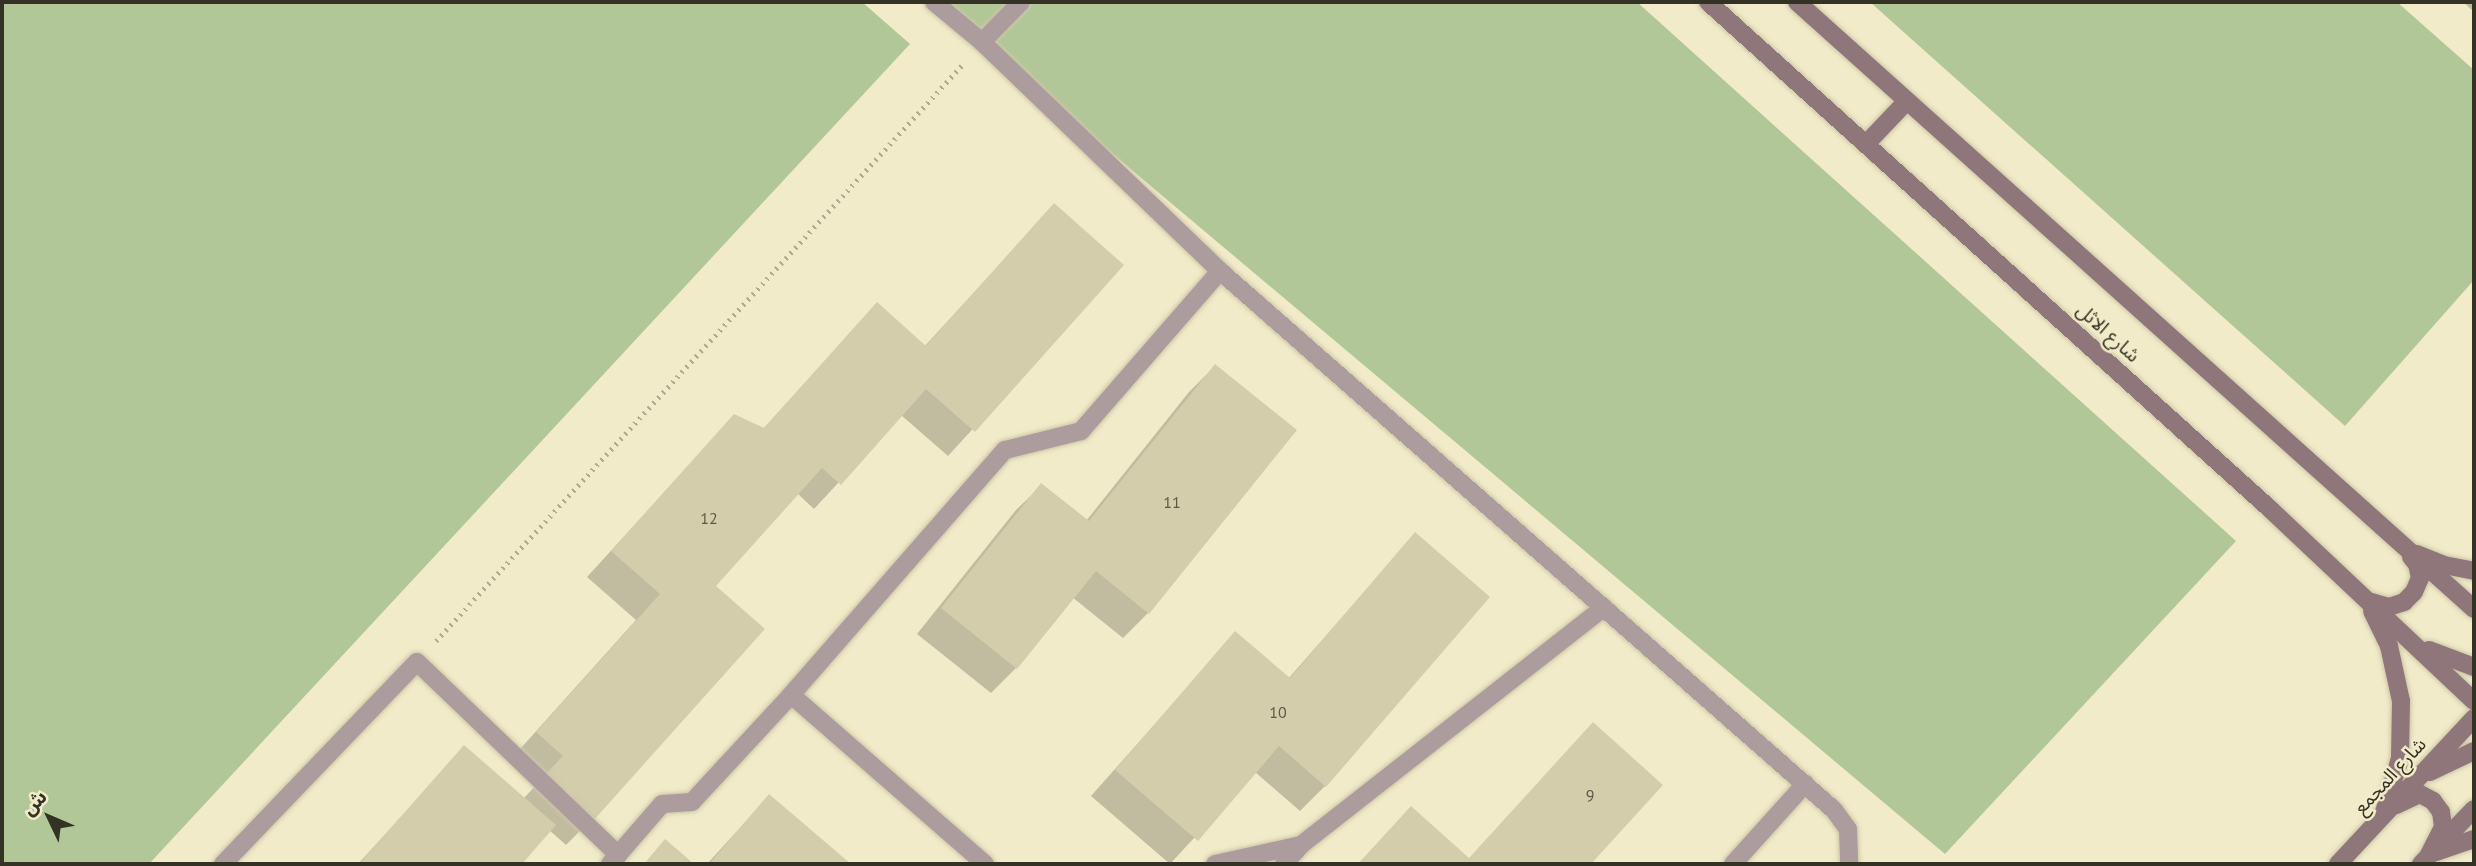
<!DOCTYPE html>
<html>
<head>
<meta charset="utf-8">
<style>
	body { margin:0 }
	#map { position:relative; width:2476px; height:866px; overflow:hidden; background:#f2ebc9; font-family:"PT Sans","Noto Sans Arabic",sans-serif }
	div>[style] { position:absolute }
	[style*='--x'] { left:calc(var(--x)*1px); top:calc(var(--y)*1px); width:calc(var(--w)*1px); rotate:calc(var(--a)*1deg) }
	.green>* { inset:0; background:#b1c797 }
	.shadow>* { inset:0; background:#0003 }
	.building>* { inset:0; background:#d4cdac }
	.path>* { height:4.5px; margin-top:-2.25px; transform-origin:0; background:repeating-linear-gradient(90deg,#b1ac91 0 2px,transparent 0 7px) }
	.roads { filter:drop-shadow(0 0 2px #ccc6a8) drop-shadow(0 0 2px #ccc6a8) }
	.street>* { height:18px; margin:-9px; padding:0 9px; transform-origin:9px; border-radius:9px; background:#ad9c9e }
	.secondary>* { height:18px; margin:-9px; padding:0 9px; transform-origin:9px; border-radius:9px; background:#8e767a }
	span { translate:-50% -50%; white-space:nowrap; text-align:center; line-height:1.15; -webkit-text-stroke:5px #f2ebc9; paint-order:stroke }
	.number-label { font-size:16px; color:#5c5946 }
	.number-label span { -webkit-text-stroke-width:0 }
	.street-label { font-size:19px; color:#343224 }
	.frame { position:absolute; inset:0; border:4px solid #343224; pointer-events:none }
	.north { position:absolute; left:14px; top:782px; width:70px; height:70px; -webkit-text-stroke:5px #f2ebc9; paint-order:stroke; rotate:314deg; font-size:19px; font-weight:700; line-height:28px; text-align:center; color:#343224 }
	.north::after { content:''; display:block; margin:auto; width:24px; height:32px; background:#343224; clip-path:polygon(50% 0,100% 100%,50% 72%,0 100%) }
</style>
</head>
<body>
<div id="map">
	<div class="green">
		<div style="clip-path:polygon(2px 2px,862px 2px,910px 44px,149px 864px,2px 864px)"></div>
		<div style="clip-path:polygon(932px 2px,1637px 2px,2236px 541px,1945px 854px)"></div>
		<div style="clip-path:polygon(1870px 2px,2397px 2px,2474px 70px,2474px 280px,2345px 426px)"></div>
	</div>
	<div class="shadow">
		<div style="clip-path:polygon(2463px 2px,2474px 2px,2474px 12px)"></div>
		<div style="clip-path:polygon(1054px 205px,1122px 266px,948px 456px,901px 415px,814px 509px,797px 493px,714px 586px,591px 820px,566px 845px,549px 830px,520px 864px,358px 864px,464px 748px,523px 799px,539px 782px,512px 758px,636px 620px,587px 577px,734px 416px,763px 429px,877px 304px,924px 347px)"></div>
		<div style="clip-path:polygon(1215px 366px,1148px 613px,1123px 638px,1072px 597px,1016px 668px,991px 693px,917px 634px,1016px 510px,1042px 485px,1086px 521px,1189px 392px)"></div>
		<div style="clip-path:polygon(1415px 534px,1325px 786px,1300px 811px,1255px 772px,1170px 864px,1091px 796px,1235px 634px,1288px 679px)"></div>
		<div style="clip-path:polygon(1593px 724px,1660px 785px,1589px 864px,1358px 864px,1411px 808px,1468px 860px)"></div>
		<div style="clip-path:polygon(769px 796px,849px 864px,707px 864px)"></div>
	</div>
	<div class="building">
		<div style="clip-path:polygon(1054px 203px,1124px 265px,975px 432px,926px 389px,841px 485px,822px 468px,716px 586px,765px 629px,593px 821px,543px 777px,563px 756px,536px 732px,660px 594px,611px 551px,734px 414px,764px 428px,877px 302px,926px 346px)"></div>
		<div style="clip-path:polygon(1215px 364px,1297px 430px,1149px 614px,1096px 571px,1017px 669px,941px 608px,1041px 483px,1089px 521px)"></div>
		<div style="clip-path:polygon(1415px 532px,1490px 597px,1326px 787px,1279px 746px,1198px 841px,1115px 770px,1235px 631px,1290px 678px)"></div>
		<div style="clip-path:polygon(1593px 722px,1663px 785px,1591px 864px,1358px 864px,1411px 806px,1469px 858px)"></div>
		<div style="clip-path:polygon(464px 745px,556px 825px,522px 864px,359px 864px)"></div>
		<div style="clip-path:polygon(769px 794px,851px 864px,709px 864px)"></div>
		<div style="clip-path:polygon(665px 839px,694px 864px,644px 864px)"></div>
	</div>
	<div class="path">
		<div style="--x:436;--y:641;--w:783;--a:-47.59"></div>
	</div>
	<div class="roads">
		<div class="street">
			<div style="--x:934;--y:2;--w:62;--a:39.8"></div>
			<div style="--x:982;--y:42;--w:330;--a:43.9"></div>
			<div style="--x:1220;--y:271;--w:817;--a:41.28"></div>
			<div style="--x:1834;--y:810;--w:24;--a:54"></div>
			<div style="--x:1848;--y:829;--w:35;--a:88"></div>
			<div style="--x:982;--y:42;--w:56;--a:-45.7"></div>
			<div style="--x:223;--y:864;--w:280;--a:-46.2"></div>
			<div style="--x:417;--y:662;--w:279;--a:43.8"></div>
			<div style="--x:610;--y:864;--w:79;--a:-49.1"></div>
			<div style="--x:662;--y:804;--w:30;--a:-4"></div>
			<div style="--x:692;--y:802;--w:146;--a:-47.2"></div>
			<div style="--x:985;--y:864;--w:257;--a:-138.9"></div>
			<div style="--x:791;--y:695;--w:325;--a:-48.9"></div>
			<div style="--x:1005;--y:450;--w:78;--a:-14"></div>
			<div style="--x:1081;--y:431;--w:212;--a:-49"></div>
			<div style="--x:1215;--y:864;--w:88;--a:-12.5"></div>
			<div style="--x:1301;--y:845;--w:385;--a:-38.1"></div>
			<div style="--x:1284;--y:864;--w:25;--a:-48"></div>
			<div style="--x:1733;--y:864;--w:108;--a:-48"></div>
		</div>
		<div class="secondary">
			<div style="--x:1708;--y:2;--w:757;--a:42.05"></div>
			<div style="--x:2270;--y:509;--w:280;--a:43.3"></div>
			<div style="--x:1797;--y:2;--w:909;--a:41.88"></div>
			<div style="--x:1866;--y:144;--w:59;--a:-46.4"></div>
			<div style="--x:2417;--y:554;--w:29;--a:22"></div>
			<div style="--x:2444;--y:565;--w:31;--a:11"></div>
			<div style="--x:2371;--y:602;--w:19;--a:16"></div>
			<div style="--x:2389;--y:607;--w:16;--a:-18"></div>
			<div style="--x:2404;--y:602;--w:14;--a:-45"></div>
			<div style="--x:2414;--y:592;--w:15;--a:-67"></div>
			<div style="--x:2420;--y:578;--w:14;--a:-102"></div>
			<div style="--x:2417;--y:564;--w:9;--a:-131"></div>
			<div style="--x:2372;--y:611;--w:39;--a:64"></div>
			<div style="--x:2389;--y:646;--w:56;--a:77.7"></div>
			<div style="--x:2401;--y:701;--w:57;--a:91"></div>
			<div style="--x:2400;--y:758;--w:56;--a:106.5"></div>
			<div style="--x:2429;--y:650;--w:48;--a:20.7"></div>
			<div style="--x:2430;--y:772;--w:49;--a:-25.5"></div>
			<div style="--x:2396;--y:805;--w:26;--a:-25"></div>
			<div style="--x:2420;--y:794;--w:15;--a:28"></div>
			<div style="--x:2433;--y:801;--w:14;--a:54"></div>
			<div style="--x:2441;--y:812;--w:15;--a:82"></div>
			<div style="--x:2443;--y:827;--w:31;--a:117"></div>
			<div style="--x:2436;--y:852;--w:40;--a:-18.9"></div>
			<div style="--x:2338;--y:864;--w:200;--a:-47"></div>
			<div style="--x:2421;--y:864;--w:76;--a:-46.1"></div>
		</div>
	</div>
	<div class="number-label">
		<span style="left:1172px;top:502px">11</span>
		<span style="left:709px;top:518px">12</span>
		<span style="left:1278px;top:712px">10</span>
		<span style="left:1590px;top:795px">9</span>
	</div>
	<div class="street-label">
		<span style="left:2108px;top:333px;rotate:42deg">شارع الاثل</span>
		<span style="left:2390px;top:776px;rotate:-47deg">شارع المجمع</span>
	</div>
	<div class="frame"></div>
	<div class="north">ش</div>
</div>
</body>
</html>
